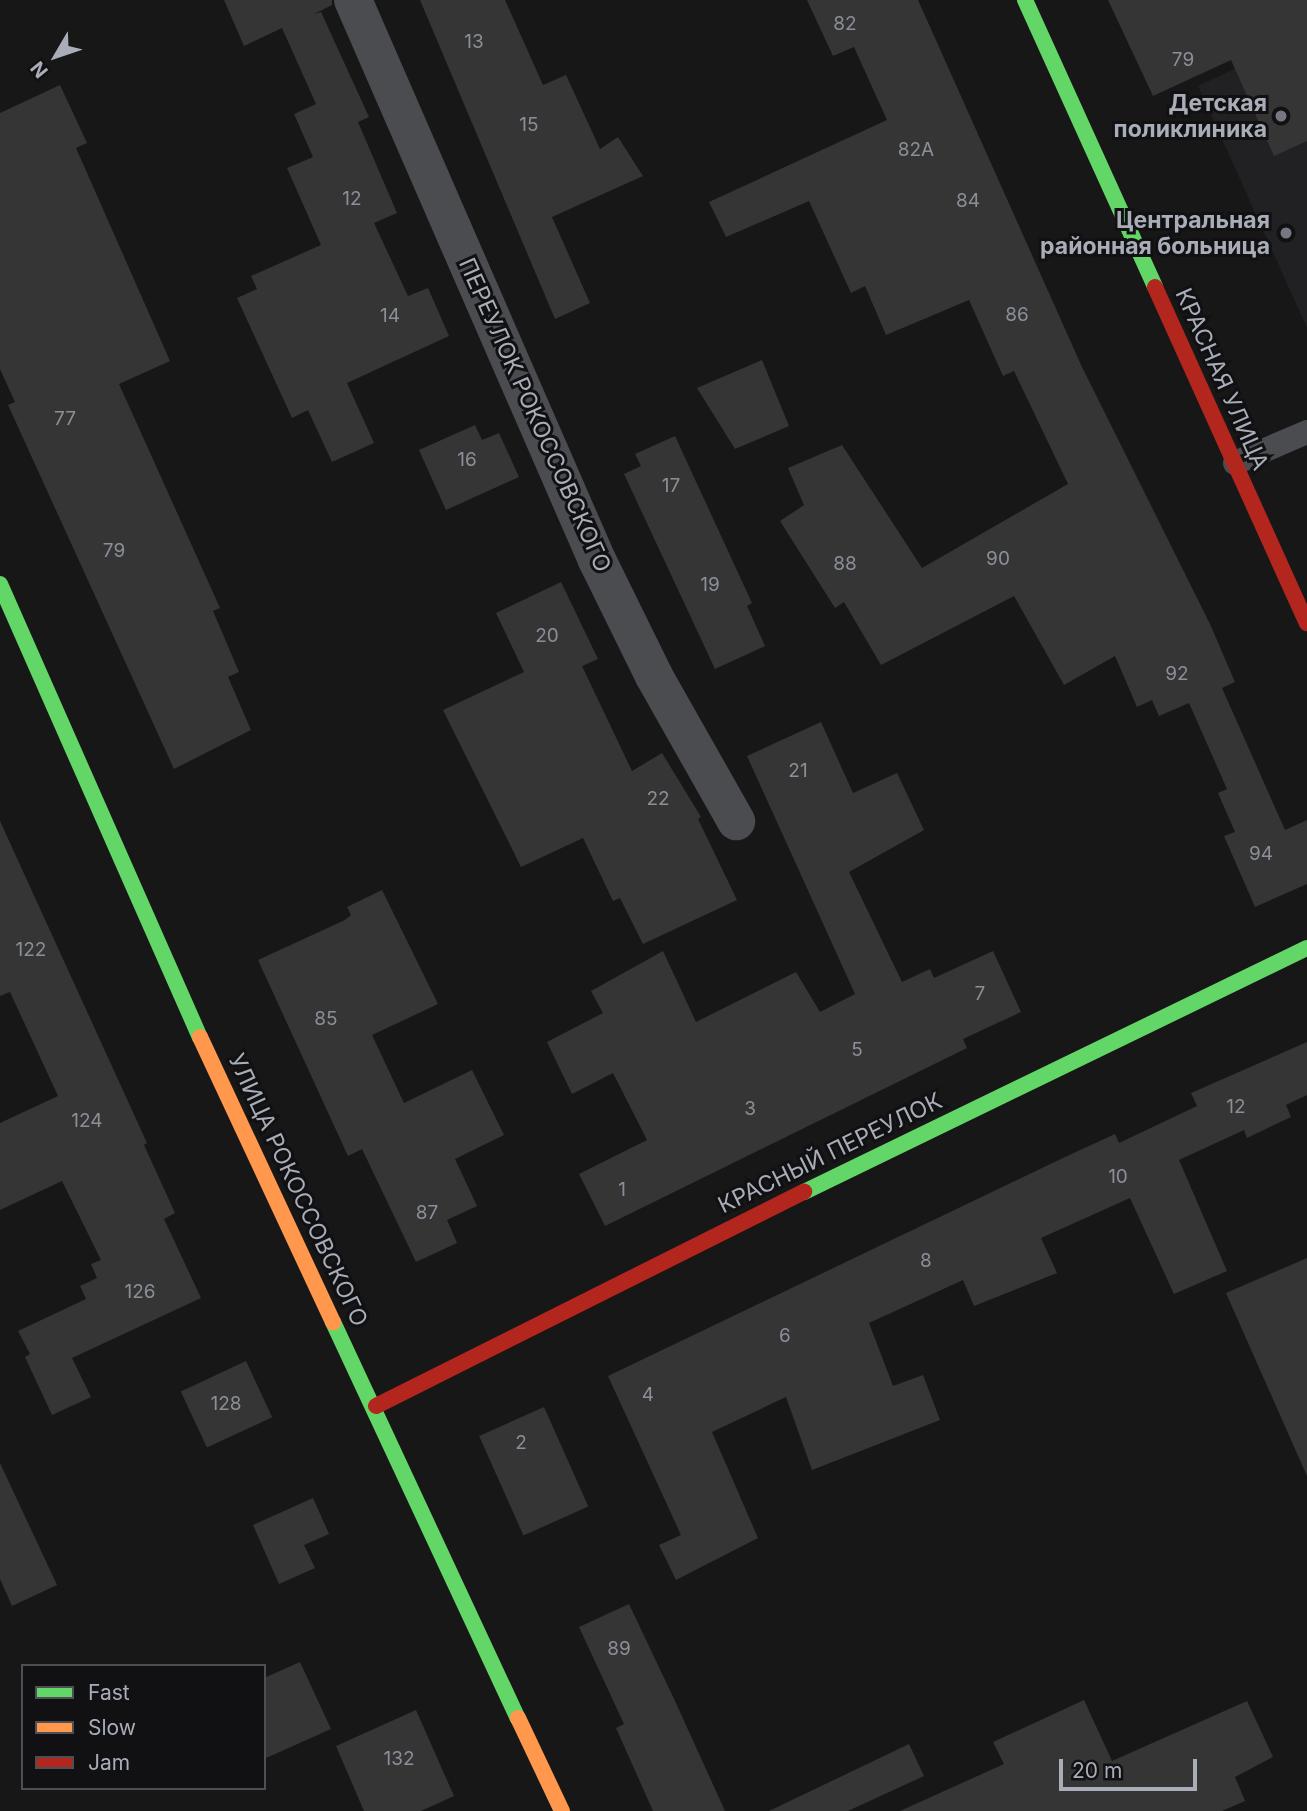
<!DOCTYPE html>
<html>
<head>
<meta charset="utf-8">
<style>
	body { margin:0 }
	#map { position:relative; width:1307px; height:1811px; overflow:hidden; background:#171717; font-family:Inter,sans-serif }
	div>[style] { position:absolute }
	[style*='--x'] { left:calc(var(--x)*1px); top:calc(var(--y)*1px); width:calc(var(--w)*1px); rotate:calc(var(--a)*1deg) }
	.built>* { inset:0; background:#212123 }
	.building>* { inset:0; background:#353536; transform-origin:0 0 }
	.lane>* { height:24px; margin:-12px; padding:0 12px; transform-origin:12px; border-radius:12px; background:#4b4c50 }
	.street>* { height:38px; margin:-19px; padding:0 19px; transform-origin:19px; border-radius:19px; background:#4b4c50 }
	.fast>* { height:16px; margin:-8px; padding:0 8px; transform-origin:8px; border-radius:8px; background:#63d668 }
	.slow>* { height:16px; margin:-8px; padding:0 8px; transform-origin:8px; border-radius:8px; background:#ff974d }
	.jam>* { height:16px; margin:-8px; padding:0 8px; transform-origin:8px; border-radius:8px; background:#b3261e }
	.dots>* { width:19px; height:19px; translate:-50% -50%; box-sizing:border-box; border:4px solid #111113; border-radius:50% }
	span { translate:-50% -50%; white-space:nowrap; text-align:center; line-height:1.15; -webkit-text-stroke:6px #111113; paint-order:stroke }
	.number-label { font-size:19px; color:#8b8f98 }
	.number-label span { -webkit-text-stroke-width:0 }
	.poi-label { font-size:23px; color:#a8adb8; font-weight:700 }
	.right { translate:-100% -50%; text-align:right }
	.street-label { font-size:23px; color:#a8adb8 }
	.legend { position:absolute; left:21px; top:1664px; width:245px; height:126px; box-sizing:border-box; background:#111113; border:2px solid #4d4f55; margin:0; padding:9px 12px; list-style:none; font-size:21px; color:#a8adb8 }
	.legend li { display:flex; align-items:center; gap:14px; height:35px }
	.legend b { width:35px; border:2px solid #4d4f55 }
	.north { position:absolute; left:21px; top:21px; width:70px; height:70px; -webkit-text-stroke:5px #111113; paint-order:stroke; rotate:231deg; font-size:19px; font-weight:700; line-height:28px; text-align:center; color:#a8adb8 }
	.north::after { content:''; display:block; margin:auto; width:24px; height:32px; background:#a8adb8; clip-path:polygon(50% 0,100% 100%,50% 72%,0 100%) }
	.scale { position:absolute; left:1059px; top:1759px; width:138px; height:32px; box-sizing:border-box; border:4px solid #a8adb8; border-top:0; padding-left:9px; font-size:21px; line-height:24px; white-space:nowrap; color:#a8adb8; -webkit-text-stroke:5px #111113; paint-order:stroke }
</style>
</head>
<body>
<div id="map">
	<div class="built">
		<div style="clip-path:polygon(1307px 35px,1307px 328px,1198px 86px)"></div>
	</div>
	<div class="building">
		<div style="clip-path:polygon(224px 0,332px 0,332px 5px,314px 14px,321px 12px,369px 117px,358px 122px,397px 213px,374px 223px,408px 296px,428px 288px,449px 336px,347px 383px,374px 443px,332px 462px,308px 410px,292px 418px,237px 298px,257px 289px,251px 276px,321px 245px,287px 168px,313px 157px,294px 114px,316px 104px,282px 28px,244px 46px)"></div>
		<div style="clip-path:polygon(420px 0,505px 0,543px 85px,566px 75px,600px 149px,618px 137px,643px 176px,552px 217px,590px 303px,555px 319px)"></div>
		<div style="clip-path:polygon(807px 0,918px 0,1082px 367px,1210px 624px,1235px 682px,1222px 688px,1285px 830px,1307px 820px,1307px 884px,1255px 907px,1224px 836px,1235px 832px,1218px 793px,1227px 789px,1189px 703px,1159px 716px,1152px 700px,1137px 707px,1115px 656px,1064px 685px,1014px 596px,881px 665px,844px 602px,835px 608px,780px 521px,804px 505px,788px 468px,842px 445px,922px 568px,1068px 484px,1014px 371px,1003px 376px,969px 300px,886px 335px,865px 286px,851px 293px,809px 201px,726px 237px,709px 202px,887px 120px,854px 47px,833px 56px)"></div>
		<div style="clip-path:polygon(1108px 0,1307px 0,1307px 141px,1274px 156px,1231px 60px,1153px 96px)"></div>
		<div style="clip-path:polygon(60px 85px,87px 143px,76px 148px,170px 361px,119px 384px,220px 608px,213px 611px,239px 672px,228px 677px,251px 730px,174px 769px,8px 405px,15px 402px,0 369px,0 113px)"></div>
		<div style="clip-path:polygon(762px 360px,789px 426px,735px 449px,697px 388px)"></div>
		<div style="clip-path:polygon(475px 425px,482px 440px,499px 433px,519px 477px,446px 510px,419px 450px)"></div>
		<div style="clip-path:polygon(675px 436px,752px 603px,747px 606px,765px 646px,715px 669px,624px 474px,641px 466px,635px 454px)"></div>
		<div style="clip-path:polygon(561px 582px,598px 659px,582px 666px,632px 771px,662px 753px,701px 817px,698px 819px,737px 900px,643px 944px,620px 898px,613px 901px,583px 838px,521px 867px,443px 710px,524px 672px,496px 613px)"></div>
		<div style="clip-path:polygon(821px 722px,853px 793px,897px 773px,924px 830px,849px 872px,902px 982px,930px 969px,934px 978px,993px 951px,1021px 1012px,963px 1039px,967px 1048px,605px 1226px,579px 1174px,647px 1140px,613px 1073px,572px 1094px,547px 1042px,603px 1013px,591px 991px,663px 951px,696px 1022px,796px 972px,820px 1012px,855px 994px,747px 756px)"></div>
		<div style="clip-path:polygon(0 821px,147px 1143px,144px 1145px,175px 1213px,164px 1219px,201px 1298px,72px 1358px,91px 1397px,52px 1415px,25px 1357px,30px 1354px,18px 1331px,86px 1299px,80px 1286px,97px 1278px,91px 1264px,101px 1260px,62px 1181px,0 1210px,0 1123px,58px 1096px,10px 992px,0 996px)"></div>
		<div style="clip-path:polygon(382px 890px,438px 1004px,372px 1035px,404px 1103px,472px 1070px,504px 1135px,455px 1159px,477px 1206px,447px 1220px,457px 1243px,416px 1262px,362px 1149px,348px 1156px,258px 960px,345px 920px,351px 915px,347px 907px)"></div>
		<div style="clip-path:polygon(1307px 1042px,1307px 1095px,1286px 1105px,1291px 1117px,1247px 1138px,1244px 1130px,1179px 1160px,1227px 1271px,1174px 1294px,1130px 1198px,1041px 1238px,1057px 1273px,974px 1306px,963px 1280px,869px 1323px,893px 1386px,923px 1375px,940px 1420px,812px 1470px,786px 1397px,712px 1432px,758px 1538px,676px 1580px,659px 1545px,681px 1535px,608px 1376px,1065px 1157px,1115px 1134px,1119px 1143px,1197px 1106px,1191px 1093px)"></div>
		<div style="clip-path:polygon(1307px 1258px,1307px 1476px,1226px 1293px)"></div>
		<div style="left:246px;top:1361px;width:62px;height:72px;rotate:65deg"></div>
		<div style="left:544px;top:1407px;width:109px;height:71px;rotate:66deg"></div>
		<div style="clip-path:polygon(0 1463px,57px 1585px,12px 1606px,0 1579px)"></div>
		<div style="clip-path:polygon(313px 1498px,329px 1534px,304px 1545px,315px 1568px,279px 1584px,253px 1525px)"></div>
		<div style="clip-path:polygon(629px 1604px,675px 1701px,725px 1811px,653px 1811px,616px 1728px,624px 1724px,579px 1627px)"></div>
		<div style="clip-path:polygon(300px 1662px,331px 1729px,264px 1759px,264px 1678px)"></div>
		<div style="clip-path:polygon(1084px 1700px,1112px 1761px,1247px 1701px,1273px 1757px,1235px 1777px,1245px 1801px,1222px 1811px,900px 1811px,1004px 1764px,993px 1742px)"></div>
		<div style="clip-path:polygon(416px 1710px,454px 1796px,421px 1811px,364px 1811px,336px 1746px)"></div>
		<div style="clip-path:polygon(909px 1744px,924px 1776px,848px 1811px,769px 1811px)"></div>
	</div>
	<div class="lane">
		<div style="--x:1235;--y:463;--w:78;--a:-23.3"></div>
	</div>
	<div class="street">
		<div style="--x:353;--y:0;--w:611;--a:66.46"></div>
		<div style="--x:597;--y:560;--w:129;--a:63.8"></div>
		<div style="--x:654;--y:676;--w:167;--a:60.5"></div>
	</div>
	<div class="fast">
		<div style="--x:1025;--y:0;--w:315;--a:65.6"></div>
		<div style="--x:0;--y:584;--w:495;--a:66.2"></div>
		<div style="--x:804;--y:1192;--w:559;--a:-25.88"></div>
		<div style="--x:333;--y:1322;--w:437;--a:65"></div>
	</div>
	<div class="slow">
		<div style="--x:200;--y:1037;--w:315;--a:65"></div>
		<div style="--x:518;--y:1718;--w:103;--a:64.7"></div>
	</div>
	<div class="jam">
		<div style="--x:1155;--y:287;--w:369;--a:65.7"></div>
		<div style="--x:376;--y:1406;--w:479;--a:-26.6"></div>
	</div>
	<div class="dots">
		<div style="left:1281px;top:116px;background:#757880"></div>
		<div style="left:1286px;top:233px;background:#757880"></div>
	</div>
	<div class="number-label">
		<span style="left:845px;top:24px">82</span>
		<span style="left:474px;top:42px">13</span>
		<span style="left:1183px;top:60px">79</span>
		<span style="left:529px;top:125px">15</span>
		<span style="left:916px;top:150px">82А</span>
		<span style="left:352px;top:199px">12</span>
		<span style="left:968px;top:201px">84</span>
		<span style="left:1017px;top:315px">86</span>
		<span style="left:390px;top:316px">14</span>
		<span style="left:65px;top:419px">77</span>
		<span style="left:467px;top:460px">16</span>
		<span style="left:671px;top:486px">17</span>
		<span style="left:114px;top:551px">79</span>
		<span style="left:998px;top:559px">90</span>
		<span style="left:845px;top:564px">88</span>
		<span style="left:710px;top:585px">19</span>
		<span style="left:547px;top:636px">20</span>
		<span style="left:1177px;top:674px">92</span>
		<span style="left:798px;top:771px">21</span>
		<span style="left:658px;top:799px">22</span>
		<span style="left:1261px;top:854px">94</span>
		<span style="left:31px;top:950px">122</span>
		<span style="left:980px;top:994px">7</span>
		<span style="left:326px;top:1019px">85</span>
		<span style="left:857px;top:1050px">5</span>
		<span style="left:1236px;top:1107px">12</span>
		<span style="left:750px;top:1109px">3</span>
		<span style="left:87px;top:1121px">124</span>
		<span style="left:1118px;top:1177px">10</span>
		<span style="left:622px;top:1190px">1</span>
		<span style="left:427px;top:1213px">87</span>
		<span style="left:926px;top:1261px">8</span>
		<span style="left:140px;top:1292px">126</span>
		<span style="left:785px;top:1336px">6</span>
		<span style="left:648px;top:1395px">4</span>
		<span style="left:226px;top:1404px">128</span>
		<span style="left:521px;top:1443px">2</span>
		<span style="left:619px;top:1649px">89</span>
		<span style="left:399px;top:1759px">132</span>
	</div>
	<div class="poi-label">
		<span class="right" style="left:1267px;top:116px">Детская<br>поликлиника</span>
		<span class="right" style="left:1270px;top:233px">Центральная<br>районная больница</span>
	</div>
	<div class="street-label">
		<span style="left:1222px;top:379px;rotate:66deg">КРАСНАЯ УЛИЦА</span>
		<span style="left:535px;top:415px;rotate:66deg">ПЕРЕУЛОК РОКОССОВСКОГО</span>
		<span style="left:830px;top:1153px;rotate:-26deg">КРАСНЫЙ ПЕРЕУЛОК</span>
		<span style="left:298px;top:1190px;rotate:65deg">УЛИЦА РОКОССОВСКОГО</span>
	</div>
	<ul class="legend">
	<li><b style="height:9px;background:#63d668"></b>Fast</li>
	<li><b style="height:9px;background:#ff974d"></b>Slow</li>
	<li><b style="height:9px;background:#b3261e"></b>Jam</li>
	</ul>
	<div class="north">N</div>
	<div class="scale">20 m</div>
</div>
</body>
</html>
